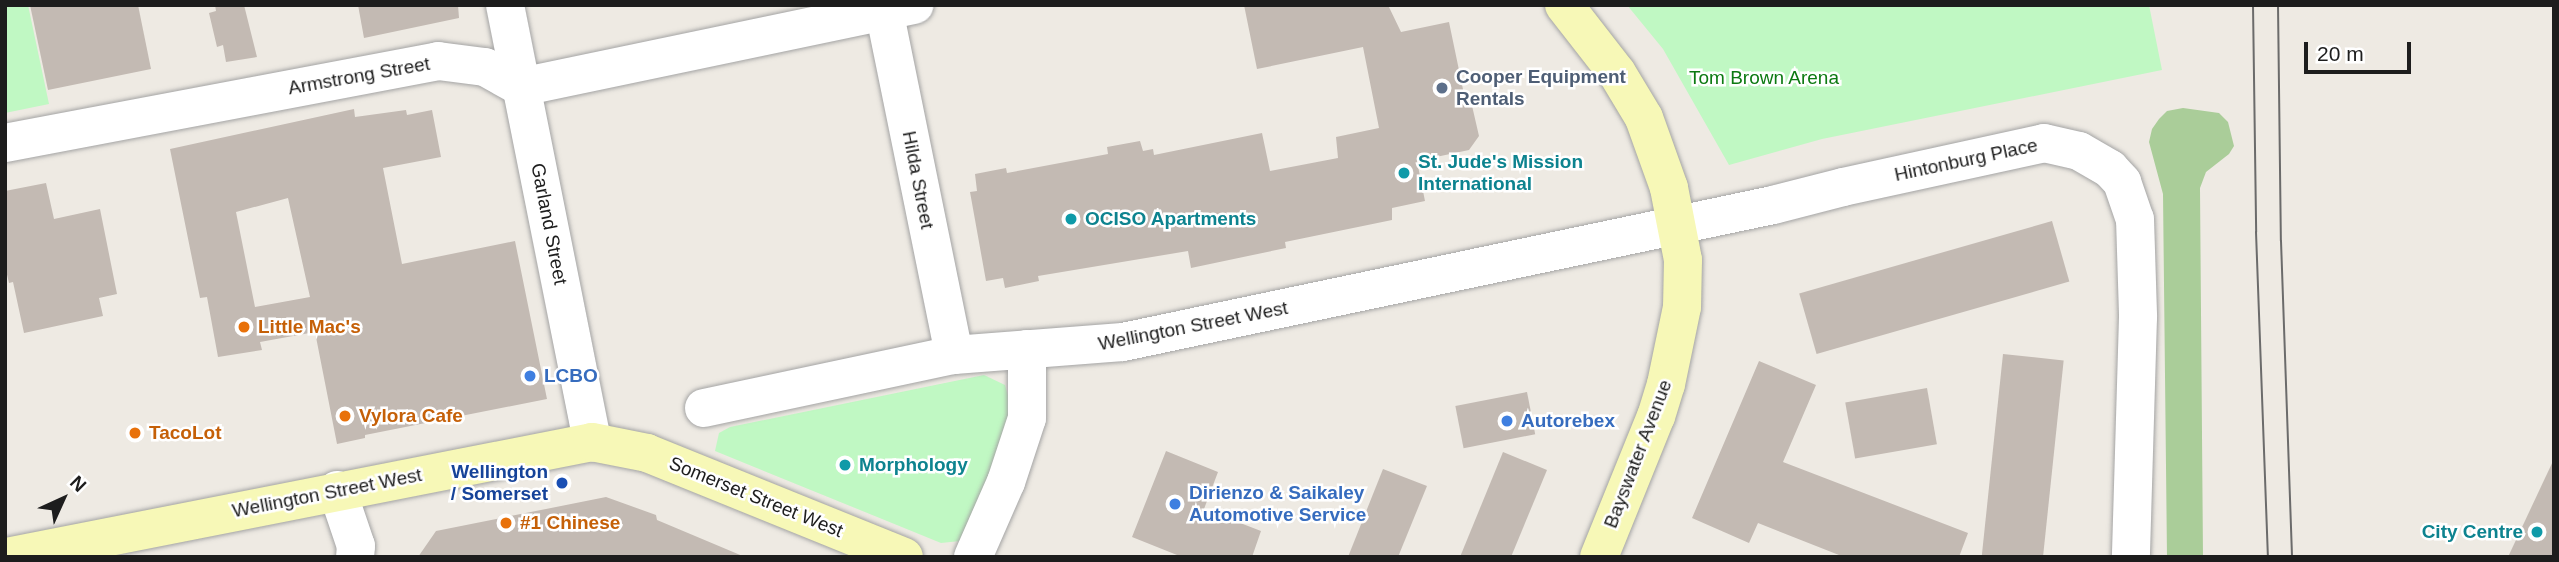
<!DOCTYPE html>
<html>
<head>
<meta charset="utf-8">
<style>
	body { margin:0 }
	#map { position:relative; width:2559px; height:562px; overflow:hidden; background:#eeeae3; font-family:Arial,sans-serif }
	div>[style] { position:absolute }
	[style*='--x'] { left:calc(var(--x)*1px); top:calc(var(--y)*1px); width:calc(var(--w)*1px); rotate:calc(var(--a)*1deg) }
	.forest>* { inset:0; background:#aacd99 }
	.park>* { inset:0; background:#c0f8c3 }
	.building>* { inset:0; background:#c3bab3; transform-origin:0 0 }
	.roads { filter:drop-shadow(0 0 2px #a4a4a4) drop-shadow(0 0 2px #a4a4a4) }
	.street>* { height:38px; margin:-19px; padding:0 19px; transform-origin:19px; border-radius:19px; background:#fff }
	.secondary>* { height:38px; margin:-19px; padding:0 19px; transform-origin:19px; border-radius:19px; background:#f7f8b7 }
	.tram>* { height:2px; margin:-1px; padding:0 1px; transform-origin:1px; border-radius:1px; background:#6b6b6b }
	.dots>* { width:19px; height:19px; translate:-50% -50%; box-sizing:border-box; border:4px solid #fff; border-radius:50% }
	span { translate:-50% -50%; white-space:nowrap; text-align:center; line-height:1.15; -webkit-text-stroke:5px #fff; paint-order:stroke }
	.street-label { font-size:19px; color:#1d1d1d }
	.service-label { font-size:19px; color:#4e5e75; font-weight:700 }
	.left { translate:0 -50%; text-align:left }
	.park-label { font-size:19px; color:#0d7a12 }
	.culture-label { font-size:19px; color:#0d838f; font-weight:700 }
	.right { translate:-100% -50%; text-align:right }
	.food-label { font-size:19px; color:#c56008; font-weight:700 }
	.shop-label { font-size:19px; color:#366cbe; font-weight:700 }
	.transit-label { font-size:19px; color:#164399; font-weight:700 }
	.frame { position:absolute; inset:0; border:7px solid #1d1d1d; pointer-events:none }
	.north { position:absolute; left:28px; top:464px; width:70px; height:70px; -webkit-text-stroke:5px #fff; paint-order:stroke; rotate:45deg; font-size:19px; font-weight:700; line-height:28px; text-align:center; color:#1d1d1d }
	.north::after { content:''; display:block; margin:auto; width:24px; height:32px; background:#1d1d1d; clip-path:polygon(50% 0,100% 100%,50% 72%,0 100%) }
	.scale { position:absolute; left:2304px; top:42px; width:107px; height:32px; box-sizing:border-box; border:4px solid #1d1d1d; border-top:0; padding-left:9px; font-size:21px; line-height:24px; white-space:nowrap; color:#1d1d1d; -webkit-text-stroke:5px #fff; paint-order:stroke }
</style>
</head>
<body>
<div id="map">
	<div class="forest">
		<div style="clip-path:polygon(2183px 108px,2219px 113px,2228px 122px,2234px 146px,2229px 154px,2206px 172px,2200px 188px,2203px 557px,2167px 557px,2163px 194px,2149px 142px,2152px 129px,2159px 119px,2167px 111px)"></div>
	</div>
	<div class="park">
		<div style="clip-path:polygon(5px 5px,28px 5px,49px 104px,5px 113px)"></div>
		<div style="clip-path:polygon(1627px 5px,2149px 5px,2162px 70px,1822px 139px,1729px 165px,1663px 49px)"></div>
		<div style="clip-path:polygon(984px 375px,1005px 385px,1011px 406px,973px 528px,960px 541px,941px 543px,715px 451px,719px 433px,730px 427px)"></div>
	</div>
	<div class="building">
		<div style="clip-path:polygon(30px 5px,138px 5px,151px 69px,48px 90px)"></div>
		<div style="clip-path:polygon(215px 5px,244px 5px,257px 57px,226px 62px,223px 45px,217px 47px,209px 13px,216px 11px)"></div>
		<div style="clip-path:polygon(358px 5px,458px 5px,459px 18px,364px 38px)"></div>
		<div style="clip-path:polygon(1244px 5px,1388px 5px,1401px 32px,1449px 22px,1465px 99px,1470px 97px,1479px 136px,1469px 150px,1417px 161px,1425px 201px,1392px 208px,1392px 220px,1285px 242px,1286px 248px,1191px 268px,1188px 251px,1038px 276px,1039px 281px,1005px 288px,1003px 278px,986px 281px,970px 192px,977px 191px,975px 174px,1006px 168px,1007px 173px,1108px 154px,1107px 147px,1140px 141px,1143px 151px,1153px 149px,1154px 155px,1262px 133px,1270px 171px,1338px 158px,1336px 137px,1379px 128px,1363px 47px,1257px 69px)"></div>
		<div style="clip-path:polygon(evenodd,354px 109px,355px 117px,406px 110px,407px 115px,432px 110px,441px 157px,383px 168px,402px 264px,515px 241px,547px 399px,365px 435px,365px 438px,337px 444px,315px 332px,260px 342px,262px 350px,218px 357px,207px 297px,200px 298px,170px 149px,354px 109px,288px 198px,310px 297px,255px 307px,236px 212px,288px 198px)"></div>
		<div style="clip-path:polygon(46px 183px,54px 219px,100px 209px,117px 294px,99px 298px,103px 316px,24px 333px,13px 282px,9px 283px,5px 266px,5px 191px)"></div>
		<div style="left:2052px;top:221px;width:63px;height:263px;rotate:74deg"></div>
		<div style="left:2003px;top:354px;width:61px;height:203px;rotate:6deg"></div>
		<div style="clip-path:polygon(1759px 361px,1816px 385px,1783px 462px,1968px 533px,1959px 557px,1844px 557px,1758px 523px,1749px 543px,1692px 518px)"></div>
		<div style="left:1927px;top:388px;width:57px;height:83px;rotate:80deg"></div>
		<div style="left:1527px;top:392px;width:43px;height:73px;rotate:79deg"></div>
		<div style="clip-path:polygon(1166px 451px,1218px 472px,1204px 509px,1261px 531px,1252px 557px,1182px 557px,1132px 537px)"></div>
		<div style="clip-path:polygon(1503px 452px,1547px 470px,1511px 557px,1460px 557px)"></div>
		<div style="clip-path:polygon(2554px 459px,2554px 557px,2508px 557px)"></div>
		<div style="clip-path:polygon(1383px 469px,1427px 486px,1398px 557px,1348px 557px)"></div>
		<div style="clip-path:polygon(606px 497px,656px 515px,657px 520px,745px 557px,418px 557px,436px 531px)"></div>
	</div>
	<div class="roads">
		<div class="street">
			<div style="--x:505;--y:5;--w:446;--a:78.7"></div>
			<div style="--x:883;--y:5;--w:357;--a:78.5"></div>
			<div style="--x:5;--y:143;--w:441;--a:-10.7"></div>
			<div style="--x:438;--y:61;--w:47;--a:7.3"></div>
			<div style="--x:485;--y:67;--w:41;--a:29.1"></div>
			<div style="--x:521;--y:87;--w:402;--a:-11.8"></div>
			<div style="--x:704;--y:408;--w:256;--a:-12"></div>
			<div style="--x:954;--y:355;--w:169;--a:-4.4"></div>
			<div style="--x:1123;--y:342;--w:664;--a:-11.9"></div>
			<div style="--x:1773;--y:205;--w:72;--a:-14.4"></div>
			<div style="--x:1843;--y:187;--w:206;--a:-12.3"></div>
			<div style="--x:2044;--y:143;--w:36;--a:13"></div>
			<div style="--x:2079;--y:151;--w:36;--a:30"></div>
			<div style="--x:2110;--y:169;--w:18;--a:47"></div>
			<div style="--x:2122;--y:182;--w:39;--a:71"></div>
			<div style="--x:2135;--y:219;--w:98;--a:88.2"></div>
			<div style="--x:2138;--y:317;--w:240;--a:91.7"></div>
			<div style="--x:337;--y:490;--w:59;--a:71.3"></div>
			<div style="--x:356;--y:546;--w:11;--a:95"></div>
			<div style="--x:973;--y:557;--w:82;--a:-66.3"></div>
			<div style="--x:1006;--y:482;--w:67;--a:-71.8"></div>
			<div style="--x:1027;--y:418;--w:69;--a:-90"></div>
		</div>
		<div class="secondary">
			<div style="--x:1564;--y:5;--w:86;--a:52.1"></div>
			<div style="--x:1617;--y:73;--w:52;--a:59"></div>
			<div style="--x:1644;--y:118;--w:74;--a:70.3"></div>
			<div style="--x:1669;--y:188;--w:73;--a:79"></div>
			<div style="--x:1683;--y:260;--w:47;--a:91.2"></div>
			<div style="--x:1682;--y:307;--w:79;--a:101.7"></div>
			<div style="--x:1666;--y:384;--w:34;--a:107"></div>
			<div style="--x:1656;--y:416;--w:152;--a:112"></div>
			<div style="--x:7;--y:557;--w:596;--a:-11.12"></div>
			<div style="--x:592;--y:442;--w:56;--a:11.3"></div>
			<div style="--x:647;--y:453;--w:277;--a:22"></div>
		</div>
	</div>
	<div class="tram">
		<div style="--x:2253;--y:5;--w:227;--a:89.2"></div>
		<div style="--x:2256;--y:232;--w:325;--a:87.9"></div>
		<div style="--x:2278;--y:5;--w:236;--a:89.3"></div>
		<div style="--x:2281;--y:241;--w:316;--a:88"></div>
	</div>
	<div class="dots">
		<div style="left:1442px;top:88px;background:#5c6f8a"></div>
		<div style="left:1404px;top:173px;background:#0f9aa8"></div>
		<div style="left:1071px;top:219px;background:#0f9aa8"></div>
		<div style="left:244px;top:327px;background:#e8710a"></div>
		<div style="left:530px;top:376px;background:#3f7fe0"></div>
		<div style="left:345px;top:416px;background:#e8710a"></div>
		<div style="left:1507px;top:421px;background:#3f7fe0"></div>
		<div style="left:135px;top:433px;background:#e8710a"></div>
		<div style="left:845px;top:465px;background:#0f9aa8"></div>
		<div style="left:562px;top:483px;background:#1a4fb4"></div>
		<div style="left:1175px;top:504px;background:#3f7fe0"></div>
		<div style="left:506px;top:523px;background:#e8710a"></div>
		<div style="left:2537px;top:532px;background:#0f9aa8"></div>
	</div>
	<div class="street-label">
		<span style="left:359px;top:76px;rotate:-10deg">Armstrong Street</span>
		<span style="left:1966px;top:160px;rotate:-12deg">Hintonburg Place</span>
		<span style="left:918px;top:180px;rotate:79deg">Hilda Street</span>
		<span style="left:549px;top:224px;rotate:79deg">Garland Street</span>
		<span style="left:1193px;top:326px;rotate:-11deg">Wellington Street West</span>
		<span style="left:1638px;top:454px;rotate:-69deg">Bayswater Avenue</span>
		<span style="left:327px;top:493px;rotate:-11deg">Wellington Street West</span>
		<span style="left:756px;top:497px;rotate:22deg">Somerset Street West</span>
	</div>
	<div class="service-label">
		<span class="left" style="left:1456px;top:88px">Cooper Equipment<br>Rentals</span>
	</div>
	<div class="park-label">
		<span style="left:1764px;top:78px">Tom Brown Arena</span>
	</div>
	<div class="culture-label">
		<span class="left" style="left:1418px;top:173px">St. Jude's Mission<br>International</span>
		<span class="left" style="left:1085px;top:219px">OCISO Apartments</span>
		<span class="left" style="left:859px;top:465px">Morphology</span>
		<span class="right" style="left:2523px;top:532px">City Centre</span>
	</div>
	<div class="food-label">
		<span class="left" style="left:258px;top:327px">Little Mac's</span>
		<span class="left" style="left:359px;top:416px">Vylora Cafe</span>
		<span class="left" style="left:149px;top:433px">TacoLot</span>
		<span class="left" style="left:520px;top:523px">#1 Chinese</span>
	</div>
	<div class="shop-label">
		<span class="left" style="left:544px;top:376px">LCBO</span>
		<span class="left" style="left:1521px;top:421px">Autorebex</span>
		<span class="left" style="left:1189px;top:504px">Dirienzo &amp; Saikaley<br>Automotive Service</span>
	</div>
	<div class="transit-label">
		<span class="right" style="left:548px;top:483px">Wellington<br>/ Somerset</span>
	</div>
	<div class="frame"></div>
	<div class="north">N</div>
	<div class="scale">20 m</div>
</div>
</body>
</html>
